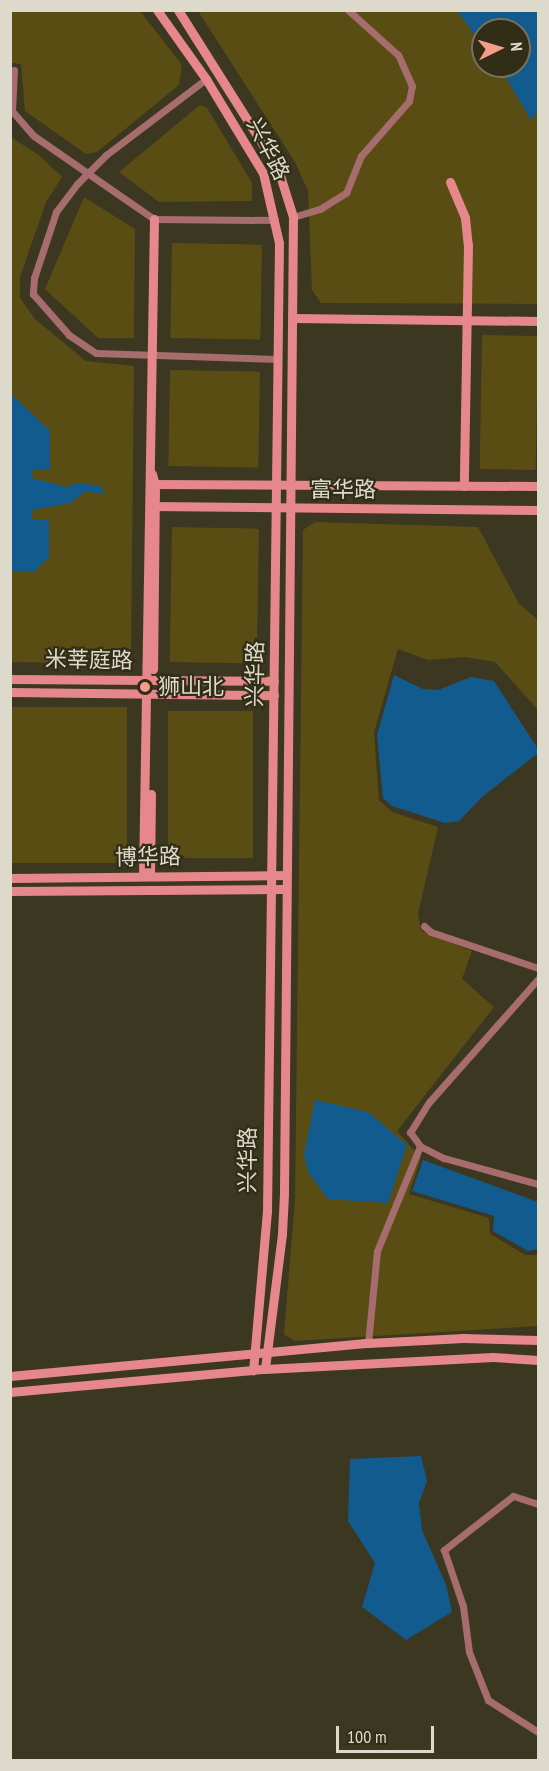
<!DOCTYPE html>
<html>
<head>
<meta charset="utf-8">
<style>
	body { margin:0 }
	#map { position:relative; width:549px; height:1771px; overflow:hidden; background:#3c3720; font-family:"PT Sans Narrow","Noto Sans SC",sans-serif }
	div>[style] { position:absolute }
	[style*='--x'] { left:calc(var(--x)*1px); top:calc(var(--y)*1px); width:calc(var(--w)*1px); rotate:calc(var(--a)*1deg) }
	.green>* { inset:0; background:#594d13; transform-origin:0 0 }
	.water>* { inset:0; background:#125b8f }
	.street>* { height:7px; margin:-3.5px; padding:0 3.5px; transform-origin:3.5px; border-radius:3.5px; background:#a76c6d }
	.secondary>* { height:9px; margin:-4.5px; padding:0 4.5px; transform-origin:4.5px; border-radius:4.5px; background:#e6888b }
	.dots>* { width:16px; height:16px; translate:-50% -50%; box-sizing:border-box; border:3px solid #322d16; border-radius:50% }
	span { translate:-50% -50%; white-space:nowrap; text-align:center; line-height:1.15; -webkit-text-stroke:4.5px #322d16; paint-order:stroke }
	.street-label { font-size:22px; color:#dddacc }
	.poi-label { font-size:22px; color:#dddacc }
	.left { translate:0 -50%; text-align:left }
	.frame { position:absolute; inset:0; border:12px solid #dddacc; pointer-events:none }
	.north { position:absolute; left:471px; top:18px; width:60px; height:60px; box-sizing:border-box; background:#322d16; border:2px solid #76725f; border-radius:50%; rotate:85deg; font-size:16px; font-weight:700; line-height:24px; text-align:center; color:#dddacc }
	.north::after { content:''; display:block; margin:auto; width:21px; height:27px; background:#f49d8b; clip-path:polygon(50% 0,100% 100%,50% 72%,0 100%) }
	.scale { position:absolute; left:336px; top:1726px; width:98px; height:27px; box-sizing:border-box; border:3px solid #dddacc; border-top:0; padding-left:8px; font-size:18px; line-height:21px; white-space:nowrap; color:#dddacc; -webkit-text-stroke:4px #322d16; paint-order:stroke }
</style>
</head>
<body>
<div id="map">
	<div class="green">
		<div style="clip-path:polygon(10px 11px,140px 11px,182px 65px,179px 85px,97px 152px,86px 154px,25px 111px,21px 64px,11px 63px)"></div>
		<div style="clip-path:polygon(evenodd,198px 11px,538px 11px,538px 304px,321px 303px,312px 290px,308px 191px,295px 162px,198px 11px,483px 30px,519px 30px,519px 66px,483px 66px,483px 30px)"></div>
		<div style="clip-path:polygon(200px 105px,207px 108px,252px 183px,252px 201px,159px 202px,119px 172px)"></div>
		<div style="clip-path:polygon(11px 137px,40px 156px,62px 177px,46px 202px,20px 277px,20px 298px,35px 319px,86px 361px,134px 366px,131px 655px,123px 664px,11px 662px)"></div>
		<div style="clip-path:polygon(84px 197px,135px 229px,134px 338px,98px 338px,45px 289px)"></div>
		<div style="left:172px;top:243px;width:90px;height:95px;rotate:1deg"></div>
		<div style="left:482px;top:335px;width:56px;height:134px;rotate:1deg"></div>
		<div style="left:170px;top:370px;width:90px;height:96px;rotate:1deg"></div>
		<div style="clip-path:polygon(315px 522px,478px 527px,519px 604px,538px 620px,538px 710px,495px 662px,464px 657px,428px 660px,398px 649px,374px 732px,379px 800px,392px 812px,438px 827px,418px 914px,421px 931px,472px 951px,462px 979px,494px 1007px,397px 1131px,421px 1158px,409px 1194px,489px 1218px,490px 1234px,525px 1255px,538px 1255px,538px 1326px,294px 1341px,284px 1334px,295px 1200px,303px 530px)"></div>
		<div style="left:172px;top:527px;width:87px;height:135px;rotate:1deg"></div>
		<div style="left:11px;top:707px;width:116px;height:156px"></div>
		<div style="left:168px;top:711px;width:85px;height:147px"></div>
	</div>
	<div class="water">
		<div style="clip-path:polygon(457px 11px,538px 11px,538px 110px,531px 120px,499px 66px,519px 66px,519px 30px,483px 30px,483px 46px)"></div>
		<div style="clip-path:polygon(10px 393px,50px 431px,50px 469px,33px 469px,32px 478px,66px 487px,79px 483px,100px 486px,105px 493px,85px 492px,70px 503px,32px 510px,32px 519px,49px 519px,49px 557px,34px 572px,11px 571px)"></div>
		<div style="clip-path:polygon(394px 675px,423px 689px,438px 690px,471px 677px,494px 681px,538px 749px,537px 754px,483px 796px,459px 821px,445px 823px,392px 806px,383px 798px,377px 735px)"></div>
		<div style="clip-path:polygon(315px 1100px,368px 1112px,407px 1145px,388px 1203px,328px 1199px,308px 1172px,304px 1155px)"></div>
		<div style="clip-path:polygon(423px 1160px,538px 1202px,538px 1249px,528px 1251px,493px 1231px,494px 1216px,412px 1191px)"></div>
		<div style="clip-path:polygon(421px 1456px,427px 1481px,419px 1503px,422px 1530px,446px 1585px,452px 1612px,406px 1640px,362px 1607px,375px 1563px,348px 1521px,350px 1459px)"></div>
	</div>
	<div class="street">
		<div style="--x:14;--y:70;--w:41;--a:92.8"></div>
		<div style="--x:12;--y:111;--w:33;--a:49"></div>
		<div style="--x:34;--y:136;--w:146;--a:34.7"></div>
		<div style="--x:154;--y:219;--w:121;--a:0.5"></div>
		<div style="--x:206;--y:79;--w:126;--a:142.8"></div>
		<div style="--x:106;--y:155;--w:41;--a:135"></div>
		<div style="--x:77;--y:184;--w:35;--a:127"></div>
		<div style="--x:56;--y:212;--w:70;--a:108.4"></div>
		<div style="--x:34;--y:278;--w:16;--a:94"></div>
		<div style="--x:33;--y:294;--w:55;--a:48.7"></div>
		<div style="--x:69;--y:335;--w:32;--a:34"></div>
		<div style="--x:96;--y:353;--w:182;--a:1.9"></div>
		<div style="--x:293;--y:217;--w:28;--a:-17"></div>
		<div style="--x:320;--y:209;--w:31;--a:-32"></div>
		<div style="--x:346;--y:193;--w:40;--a:-68"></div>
		<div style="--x:361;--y:156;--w:73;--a:-48.9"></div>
		<div style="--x:409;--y:101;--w:15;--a:-79"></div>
		<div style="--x:412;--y:86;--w:34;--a:-114"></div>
		<div style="--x:398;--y:55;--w:67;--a:-138"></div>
		<div style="--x:424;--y:926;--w:9;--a:41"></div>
		<div style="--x:431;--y:932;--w:113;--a:18.6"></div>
		<div style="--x:538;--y:979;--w:164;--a:131.5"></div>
		<div style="--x:429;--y:1102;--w:36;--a:122"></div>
		<div style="--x:410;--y:1132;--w:17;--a:54"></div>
		<div style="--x:420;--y:1146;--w:27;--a:27"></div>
		<div style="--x:444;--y:1158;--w:98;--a:15.5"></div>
		<div style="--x:368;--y:1343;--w:92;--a:-84.4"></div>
		<div style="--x:377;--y:1251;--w:113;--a:-67.7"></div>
		<div style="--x:538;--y:1504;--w:26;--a:-162"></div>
		<div style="--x:513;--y:1496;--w:88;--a:142"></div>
		<div style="--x:444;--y:1550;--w:59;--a:71.3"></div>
		<div style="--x:463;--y:1606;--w:46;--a:82.6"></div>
		<div style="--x:469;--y:1652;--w:52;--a:68.4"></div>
		<div style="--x:488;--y:1700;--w:59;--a:32.6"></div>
	</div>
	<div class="secondary">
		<div style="--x:157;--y:10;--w:85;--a:54.6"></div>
		<div style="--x:206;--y:79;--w:110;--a:58.8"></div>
		<div style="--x:263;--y:173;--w:72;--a:77.1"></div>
		<div style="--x:279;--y:243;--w:968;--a:90.71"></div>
		<div style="--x:267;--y:1211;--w:160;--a:95"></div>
		<div style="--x:178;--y:10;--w:188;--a:57.8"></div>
		<div style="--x:278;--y:169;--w:50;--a:72.6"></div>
		<div style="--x:293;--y:217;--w:977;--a:90.53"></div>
		<div style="--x:284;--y:1194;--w:40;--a:92.9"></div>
		<div style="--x:282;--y:1234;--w:136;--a:97.2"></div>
		<div style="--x:450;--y:182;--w:39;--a:67"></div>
		<div style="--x:465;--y:218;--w:27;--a:84"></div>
		<div style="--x:468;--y:245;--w:241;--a:91"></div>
		<div style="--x:293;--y:318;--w:245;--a:0.7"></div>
		<div style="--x:152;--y:474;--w:11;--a:75"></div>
		<div style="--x:155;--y:485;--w:184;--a:90.6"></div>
		<div style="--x:151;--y:484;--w:387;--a:0.3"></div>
		<div style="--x:150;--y:506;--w:388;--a:0.6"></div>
		<div style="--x:10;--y:679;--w:264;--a:0.4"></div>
		<div style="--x:10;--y:692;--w:264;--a:0.7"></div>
		<div style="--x:143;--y:876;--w:657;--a:-89.04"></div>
		<div style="--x:150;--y:876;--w:82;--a:-89.3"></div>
		<div style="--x:10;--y:878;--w:276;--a:-0.6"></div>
		<div style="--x:10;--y:891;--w:276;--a:-0.4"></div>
		<div style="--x:10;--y:1376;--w:360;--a:-5.3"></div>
		<div style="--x:368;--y:1343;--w:95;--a:-3"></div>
		<div style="--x:463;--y:1338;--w:75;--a:1.5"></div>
		<div style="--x:10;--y:1392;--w:256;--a:-5.2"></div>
		<div style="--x:265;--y:1369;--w:228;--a:-3"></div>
		<div style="--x:493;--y:1357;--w:45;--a:3.8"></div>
	</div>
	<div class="dots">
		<div style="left:145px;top:687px;background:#f49d8b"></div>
	</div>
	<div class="street-label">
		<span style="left:268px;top:149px;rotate:63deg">兴华路</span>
		<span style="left:343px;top:490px">富华路</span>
		<span style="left:89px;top:660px;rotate:1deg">米莘庭路</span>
		<span style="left:255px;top:674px;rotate:-89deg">兴华路</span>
		<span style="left:148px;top:857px;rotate:-1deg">博华路</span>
		<span style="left:248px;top:1160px;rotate:-90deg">兴华路</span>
	</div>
	<div class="poi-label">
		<span class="left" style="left:158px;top:687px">狮山北</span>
	</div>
	<div class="frame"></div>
	<div class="north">N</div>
	<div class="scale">100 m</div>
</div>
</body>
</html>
